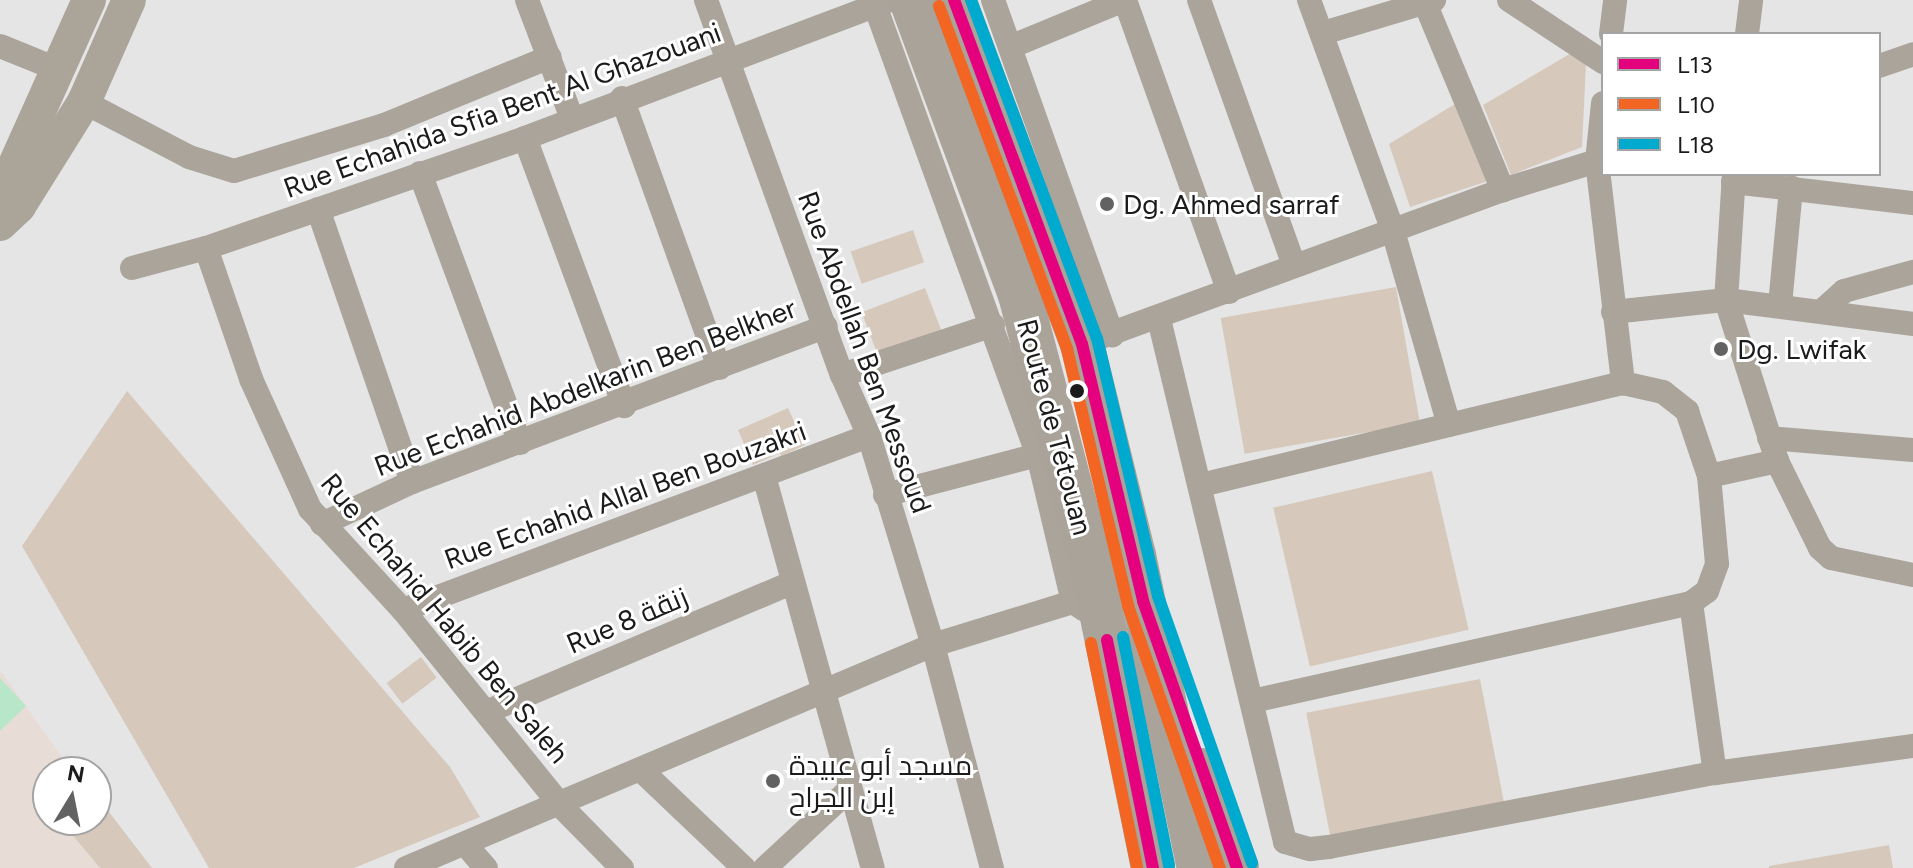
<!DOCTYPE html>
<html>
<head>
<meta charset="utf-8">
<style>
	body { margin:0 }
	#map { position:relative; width:1913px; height:868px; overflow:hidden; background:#e5e5e6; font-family:Figtree,Cairo,sans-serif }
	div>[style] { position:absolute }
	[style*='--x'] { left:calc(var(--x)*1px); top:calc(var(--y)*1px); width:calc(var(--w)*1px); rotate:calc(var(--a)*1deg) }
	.education>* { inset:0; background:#e8ddd6 }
	.green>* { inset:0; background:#b7e6c8 }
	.building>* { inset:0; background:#d6c9bc; transform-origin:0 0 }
	.street>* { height:24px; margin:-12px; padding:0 12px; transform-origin:12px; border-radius:12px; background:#aba49b }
	.secondary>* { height:34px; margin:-17px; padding:0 17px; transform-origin:17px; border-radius:17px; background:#aaa499 }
	.highway>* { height:44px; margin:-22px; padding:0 22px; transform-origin:22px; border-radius:22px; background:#a9a39a }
	.bus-1>* { height:12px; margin:-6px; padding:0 6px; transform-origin:6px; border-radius:6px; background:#e5007d }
	.bus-2>* { height:12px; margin:-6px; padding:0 6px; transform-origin:6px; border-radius:6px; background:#f26522 }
	.bus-3>* { height:12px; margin:-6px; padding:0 6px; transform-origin:6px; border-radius:6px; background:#00a9ce }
	.dots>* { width:22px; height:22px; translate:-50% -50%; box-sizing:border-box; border:4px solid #fff; border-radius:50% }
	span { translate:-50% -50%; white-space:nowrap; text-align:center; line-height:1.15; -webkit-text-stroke:6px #fff; paint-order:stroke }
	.street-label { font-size:28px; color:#1b1b1c }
	.poi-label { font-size:28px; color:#1b1b1c }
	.left { translate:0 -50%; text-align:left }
	.legend { position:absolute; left:1601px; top:32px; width:280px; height:144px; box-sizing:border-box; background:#fff; border:2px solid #a4a4a4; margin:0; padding:10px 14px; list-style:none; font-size:24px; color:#1b1b1c }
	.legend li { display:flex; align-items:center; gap:16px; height:40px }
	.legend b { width:40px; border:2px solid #a4a4a4 }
	.north { position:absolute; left:32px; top:756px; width:80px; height:80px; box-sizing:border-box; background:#fff; border:2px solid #a4a4a4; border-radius:50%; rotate:10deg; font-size:22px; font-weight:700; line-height:32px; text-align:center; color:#1b1b1c }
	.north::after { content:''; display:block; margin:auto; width:28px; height:36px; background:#626263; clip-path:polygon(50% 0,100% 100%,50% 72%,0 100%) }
</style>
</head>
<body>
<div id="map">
	<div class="education">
		<div style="clip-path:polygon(0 670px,73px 772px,48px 772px,48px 820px,96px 820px,141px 868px,0 868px)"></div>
	</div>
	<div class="green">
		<div style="clip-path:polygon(0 678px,26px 706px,0 731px)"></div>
	</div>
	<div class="building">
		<div style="clip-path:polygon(1573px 52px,1586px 63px,1582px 147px,1511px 175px,1483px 105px)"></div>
		<div style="clip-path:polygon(1460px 101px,1491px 180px,1410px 207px,1389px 144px)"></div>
		<div style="left:913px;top:230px;width:34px;height:66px;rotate:71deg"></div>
		<div style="left:1396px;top:287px;width:138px;height:178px;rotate:80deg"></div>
		<div style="left:925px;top:288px;width:45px;height:68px;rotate:69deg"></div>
		<div style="clip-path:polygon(127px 391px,450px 767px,480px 817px,354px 868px,209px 868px,22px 546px)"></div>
		<div style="clip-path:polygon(788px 408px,805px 445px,781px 456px,767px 425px,778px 454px,753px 465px,738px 430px)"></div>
		<div style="left:1432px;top:471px;width:163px;height:163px;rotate:77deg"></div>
		<div style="left:421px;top:657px;width:26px;height:43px;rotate:53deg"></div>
		<div style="left:1480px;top:679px;width:131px;height:177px;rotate:79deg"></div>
		<div style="clip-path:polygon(96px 795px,152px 868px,100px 868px,60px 820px,96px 820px)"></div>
		<div style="clip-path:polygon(1889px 845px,1893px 868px,1769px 868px,1769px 866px)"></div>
	</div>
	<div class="street">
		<div style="--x:527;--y:0;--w:124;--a:69.2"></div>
		<div style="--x:706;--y:0;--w:399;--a:70.1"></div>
		<div style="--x:842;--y:375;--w:67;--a:66.1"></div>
		<div style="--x:869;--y:436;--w:219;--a:73"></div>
		<div style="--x:933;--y:645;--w:231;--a:75.2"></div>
		<div style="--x:873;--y:0;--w:484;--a:70.1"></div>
		<div style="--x:1038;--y:455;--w:151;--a:76.6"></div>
		<div style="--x:1073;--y:602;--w:14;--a:34"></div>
		<div style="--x:993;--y:0;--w:356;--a:70.4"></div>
		<div style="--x:1125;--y:0;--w:310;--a:70.4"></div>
		<div style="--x:1199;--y:0;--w:282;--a:70.3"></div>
		<div style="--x:1309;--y:0;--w:246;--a:70"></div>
		<div style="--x:1393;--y:231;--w:202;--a:73.9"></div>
		<div style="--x:1509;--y:0;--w:113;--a:33.4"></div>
		<div style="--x:1425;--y:3;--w:203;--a:67.4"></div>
		<div style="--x:1323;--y:33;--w:116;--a:-16.6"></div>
		<div style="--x:1611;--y:34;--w:34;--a:-83"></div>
		<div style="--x:1747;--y:34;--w:34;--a:-83"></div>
		<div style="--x:0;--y:46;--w:61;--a:22"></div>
		<div style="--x:1010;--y:47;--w:123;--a:-22.4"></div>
		<div style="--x:1879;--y:66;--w:36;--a:-19"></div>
		<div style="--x:622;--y:98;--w:287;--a:70.2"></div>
		<div style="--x:84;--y:102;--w:119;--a:27.6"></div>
		<div style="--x:189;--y:157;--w:47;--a:17.3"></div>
		<div style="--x:234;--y:171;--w:157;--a:-17"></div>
		<div style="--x:384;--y:125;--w:179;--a:-22.3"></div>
		<div style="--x:1603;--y:103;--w:58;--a:95.9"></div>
		<div style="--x:1597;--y:161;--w:224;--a:83.3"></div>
		<div style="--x:525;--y:138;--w:286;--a:69.7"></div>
		<div style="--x:420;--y:173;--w:288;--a:69.7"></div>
		<div style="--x:1734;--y:174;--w:126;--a:93.6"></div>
		<div style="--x:1726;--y:300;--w:169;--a:72.4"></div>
		<div style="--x:1777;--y:461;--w:97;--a:63.7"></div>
		<div style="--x:1820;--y:548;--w:15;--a:42"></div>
		<div style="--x:1831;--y:558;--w:84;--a:11.7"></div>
		<div style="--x:1733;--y:182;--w:181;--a:6.7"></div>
		<div style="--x:318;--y:209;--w:289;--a:71"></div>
		<div style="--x:206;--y:248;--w:139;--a:71"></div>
		<div style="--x:251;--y:379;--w:143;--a:65.6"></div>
		<div style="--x:310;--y:509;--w:137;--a:47.4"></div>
		<div style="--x:403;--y:610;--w:252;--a:51.1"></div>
		<div style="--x:561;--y:806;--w:87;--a:45.5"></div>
		<div style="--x:132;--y:268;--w:77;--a:-15.1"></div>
		<div style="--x:206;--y:248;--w:337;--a:-19"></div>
		<div style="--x:525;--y:138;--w:391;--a:-20.7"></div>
		<div style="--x:1780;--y:305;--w:118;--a:-84.6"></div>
		<div style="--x:1823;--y:310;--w:28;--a:-42"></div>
		<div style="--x:1844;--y:291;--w:72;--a:-15.4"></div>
		<div style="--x:1613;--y:312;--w:114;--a:-6.1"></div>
		<div style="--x:1726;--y:300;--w:189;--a:7.3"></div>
		<div style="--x:1159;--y:319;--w:538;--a:76.45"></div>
		<div style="--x:1285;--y:842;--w:26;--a:16"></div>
		<div style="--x:1310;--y:849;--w:19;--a:-6"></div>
		<div style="--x:1329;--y:847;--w:393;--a:-10.9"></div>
		<div style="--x:1715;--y:773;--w:200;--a:-7.8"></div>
		<div style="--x:1082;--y:344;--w:448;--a:-20.1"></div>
		<div style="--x:1503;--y:190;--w:105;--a:-17.2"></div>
		<div style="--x:842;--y:375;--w:159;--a:-18.3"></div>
		<div style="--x:1769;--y:438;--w:144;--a:4.8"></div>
		<div style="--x:764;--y:476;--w:407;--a:74.5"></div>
		<div style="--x:1709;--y:476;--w:70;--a:-12.4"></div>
		<div style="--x:1201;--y:485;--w:434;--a:-13.6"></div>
		<div style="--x:1623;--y:383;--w:41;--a:12.7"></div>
		<div style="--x:1663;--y:392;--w:31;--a:38"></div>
		<div style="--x:1687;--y:411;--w:69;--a:71.3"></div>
		<div style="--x:1709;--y:476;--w:88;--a:84.8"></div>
		<div style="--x:1717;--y:564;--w:29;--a:110"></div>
		<div style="--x:1707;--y:591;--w:20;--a:143"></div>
		<div style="--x:1691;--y:603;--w:449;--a:167.4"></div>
		<div style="--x:885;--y:495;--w:158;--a:-14.7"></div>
		<div style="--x:322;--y:524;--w:99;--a:-25"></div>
		<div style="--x:412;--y:482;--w:442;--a:-20.6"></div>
		<div style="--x:1691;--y:603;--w:172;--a:82"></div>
		<div style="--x:403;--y:610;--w:497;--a:-20.5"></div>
		<div style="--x:486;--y:712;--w:332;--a:-22.9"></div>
		<div style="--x:642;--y:771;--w:141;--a:43.6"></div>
		<div style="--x:465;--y:844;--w:32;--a:49"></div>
		<div style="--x:406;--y:868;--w:572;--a:-22.94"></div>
		<div style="--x:933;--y:645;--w:146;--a:-17.1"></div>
		<div style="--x:765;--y:868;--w:116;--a:-42.9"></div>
	</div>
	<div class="secondary">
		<div style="--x:0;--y:198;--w:217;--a:-65.8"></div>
		<div style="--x:0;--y:224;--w:26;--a:-43"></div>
		<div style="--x:19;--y:206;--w:123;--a:-58"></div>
		<div style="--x:84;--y:102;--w:111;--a:-66.2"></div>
	</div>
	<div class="highway">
		<div style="--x:911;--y:0;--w:314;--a:69.7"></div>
		<div style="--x:1020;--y:295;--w:277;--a:75.2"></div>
		<div style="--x:1091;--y:563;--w:311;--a:78.5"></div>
		<div style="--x:954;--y:0;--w:367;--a:69.6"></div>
		<div style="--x:1082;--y:344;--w:217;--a:76.2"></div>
		<div style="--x:1134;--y:555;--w:320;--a:78.3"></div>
		<div style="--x:1201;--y:770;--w:104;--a:69.8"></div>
	</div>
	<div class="bus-1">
		<div style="--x:954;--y:0;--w:367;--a:69.6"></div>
		<div style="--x:1082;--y:344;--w:264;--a:76.6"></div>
		<div style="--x:1143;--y:601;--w:283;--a:70.6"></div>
		<div style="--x:1107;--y:640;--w:233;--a:78.6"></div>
	</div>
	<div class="bus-2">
		<div style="--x:939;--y:6;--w:366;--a:69.5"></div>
		<div style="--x:1067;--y:349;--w:264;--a:76.6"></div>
		<div style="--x:1128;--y:606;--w:278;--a:70.7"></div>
		<div style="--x:1091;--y:643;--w:230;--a:78.4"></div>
	</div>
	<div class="bus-3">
		<div style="--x:971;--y:0;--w:361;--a:69.6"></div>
		<div style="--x:1097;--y:338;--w:265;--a:76.7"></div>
		<div style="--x:1158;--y:596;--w:283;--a:70.6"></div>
		<div style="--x:1123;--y:637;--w:233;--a:78.6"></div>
	</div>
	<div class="dots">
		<div style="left:1107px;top:204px;background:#626263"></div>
		<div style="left:1721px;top:349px;background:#626263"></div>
		<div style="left:1077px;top:391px;background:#1b1b1c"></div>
		<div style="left:773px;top:781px;background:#626263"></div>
	</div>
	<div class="street-label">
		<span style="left:502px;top:110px;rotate:-20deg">Rue Echahida Sfia Bent Al Ghazouani</span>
		<span style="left:865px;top:352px;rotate:70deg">Rue Abdellah Ben Messoud</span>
		<span style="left:585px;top:387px;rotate:-21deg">Rue Echahid Abdelkarin Ben Belkher</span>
		<span style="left:1055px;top:427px;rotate:75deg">Route de Tétouan</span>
		<span style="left:625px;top:495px;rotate:-20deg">Rue Echahid Allal Ben Bouzakri</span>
		<span style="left:445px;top:618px;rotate:50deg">Rue Echahid Habib Ben Saleh</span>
		<span style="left:627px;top:620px;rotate:-23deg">Rue 8 زنقة</span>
	</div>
	<div class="poi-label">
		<span class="left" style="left:1123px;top:204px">Dg. Ahmed sarraf</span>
		<span class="left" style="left:1737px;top:349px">Dg. Lwifak</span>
		<span class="left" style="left:789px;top:781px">مسجد أبو عبيدة<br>إبن الجراح</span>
	</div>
	<ul class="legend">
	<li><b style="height:10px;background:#e5007d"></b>L13</li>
	<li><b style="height:10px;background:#f26522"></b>L10</li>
	<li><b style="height:10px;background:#00a9ce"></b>L18</li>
	</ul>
	<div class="north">N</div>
</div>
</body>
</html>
